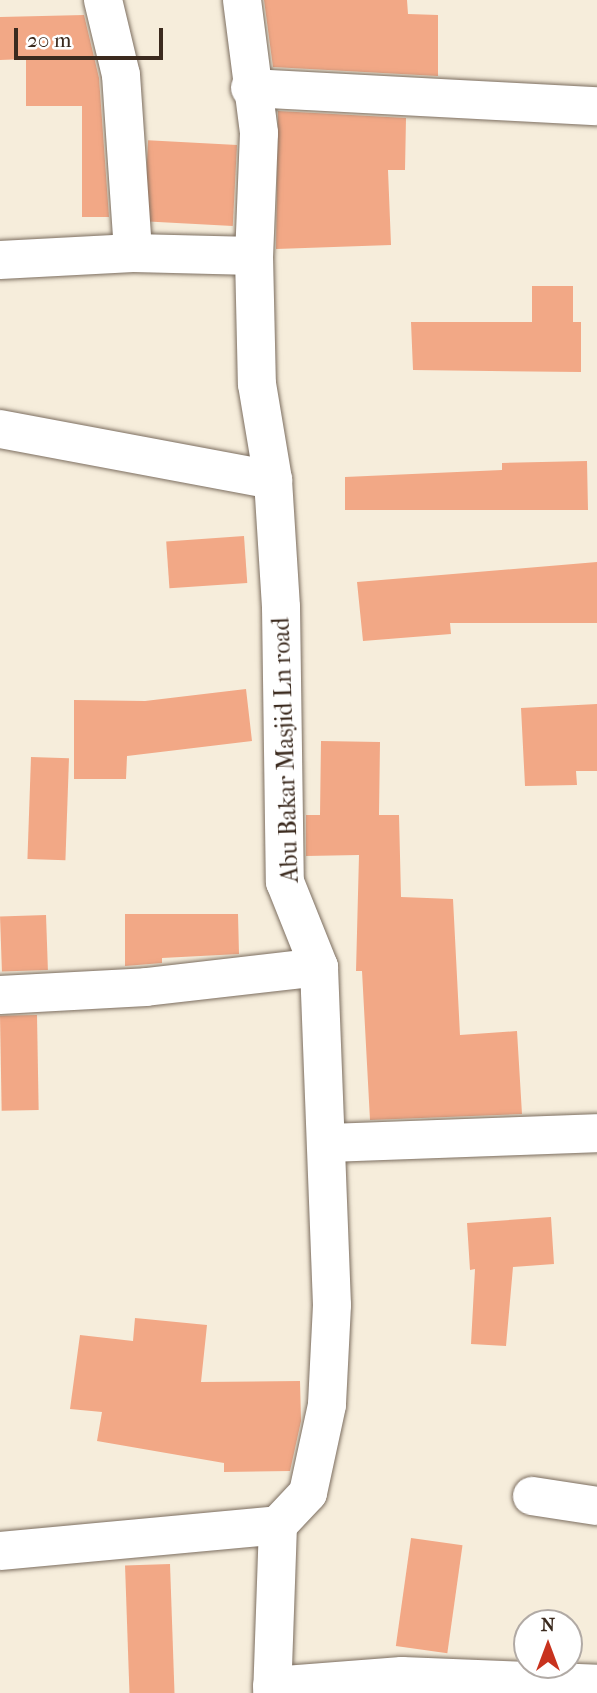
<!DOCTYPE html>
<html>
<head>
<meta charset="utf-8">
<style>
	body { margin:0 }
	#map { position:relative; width:597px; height:1693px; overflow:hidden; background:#f6eddb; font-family:"IM FELL French Canon",serif }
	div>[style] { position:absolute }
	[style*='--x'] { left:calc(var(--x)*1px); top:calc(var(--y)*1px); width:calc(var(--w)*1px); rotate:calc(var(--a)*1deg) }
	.building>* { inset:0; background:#f2a886; transform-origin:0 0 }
	.roads { filter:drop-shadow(0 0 2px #7c6e60) drop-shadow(0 0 2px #7c6e60) }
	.street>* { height:38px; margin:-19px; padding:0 19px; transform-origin:19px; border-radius:19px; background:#fff }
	span { translate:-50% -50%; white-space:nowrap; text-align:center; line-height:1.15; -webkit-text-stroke:5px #fff; paint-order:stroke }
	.street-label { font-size:24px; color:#3b2a1e }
	.north { position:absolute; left:513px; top:1609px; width:70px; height:70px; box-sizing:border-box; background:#fff; border:2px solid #b1aaa5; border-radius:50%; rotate:0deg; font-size:19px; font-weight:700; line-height:28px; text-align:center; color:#3b2a1e }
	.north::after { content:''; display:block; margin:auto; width:24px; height:32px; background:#c8321e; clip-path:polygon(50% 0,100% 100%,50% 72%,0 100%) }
	.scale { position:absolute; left:14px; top:28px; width:149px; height:32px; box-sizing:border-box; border:4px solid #3b2a1e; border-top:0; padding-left:9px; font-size:21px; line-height:24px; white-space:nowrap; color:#3b2a1e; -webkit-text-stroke:5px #fff; paint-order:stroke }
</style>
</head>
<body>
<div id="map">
	<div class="building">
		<div style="clip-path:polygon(264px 0,407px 0,408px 14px,438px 15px,438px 76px,273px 67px)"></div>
		<div style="clip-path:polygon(84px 15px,99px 78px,109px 217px,82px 217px,82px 106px,26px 106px,26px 59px,0 60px,0 17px)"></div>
		<div style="clip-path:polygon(278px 111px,406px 118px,405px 170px,388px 170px,391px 245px,276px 249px)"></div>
		<div style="left:237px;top:145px;width:81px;height:89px;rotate:93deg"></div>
		<div style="clip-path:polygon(532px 286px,573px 286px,573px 322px,581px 322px,581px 372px,413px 370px,411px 322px,532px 322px)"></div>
		<div style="clip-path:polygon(587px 461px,588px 510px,345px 510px,345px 477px,502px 470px,502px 463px)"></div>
		<div style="left:244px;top:536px;width:47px;height:78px;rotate:86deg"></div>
		<div style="clip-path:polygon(597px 562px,597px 623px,450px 623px,451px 634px,363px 641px,357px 582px)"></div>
		<div style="clip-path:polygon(246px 689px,252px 741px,127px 756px,126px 779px,74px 779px,74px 700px,145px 701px)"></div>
		<div style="clip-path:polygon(597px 704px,597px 771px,576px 771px,577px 785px,525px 786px,521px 708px)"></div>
		<div style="clip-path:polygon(321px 741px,380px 742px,379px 815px,399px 815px,401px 897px,453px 899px,460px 1035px,517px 1031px,522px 1114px,370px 1120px,362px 971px,356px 971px,359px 855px,306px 856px,306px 815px,320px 815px)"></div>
		<div style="left:31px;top:757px;width:38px;height:102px;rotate:2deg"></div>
		<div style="clip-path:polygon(125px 914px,238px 914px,239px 954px,162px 958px,162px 963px,125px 966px)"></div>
		<div style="left:46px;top:915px;width:55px;height:46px;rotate:88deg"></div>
		<div style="left:37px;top:1015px;width:95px;height:37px;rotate:89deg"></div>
		<div style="clip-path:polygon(551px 1217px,554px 1264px,513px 1267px,506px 1346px,471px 1344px,475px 1269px,470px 1270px,467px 1223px)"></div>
		<div style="clip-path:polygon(135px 1318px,207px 1325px,201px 1382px,300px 1381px,301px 1421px,290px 1471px,224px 1472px,224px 1463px,97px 1441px,102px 1412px,70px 1409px,80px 1335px,133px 1341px)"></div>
		<div style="left:411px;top:1538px;width:52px;height:109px;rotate:8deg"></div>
		<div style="left:170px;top:1564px;width:129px;height:45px;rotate:88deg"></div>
	</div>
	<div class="roads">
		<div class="street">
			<div style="--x:103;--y:0;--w:77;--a:76.5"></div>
			<div style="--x:121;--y:75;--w:178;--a:86.1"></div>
			<div style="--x:242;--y:0;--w:134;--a:82.7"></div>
			<div style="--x:259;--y:133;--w:123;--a:92.3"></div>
			<div style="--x:254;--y:256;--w:128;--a:88.7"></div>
			<div style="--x:257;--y:384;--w:97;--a:80.5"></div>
			<div style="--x:273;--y:480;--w:127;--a:86.4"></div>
			<div style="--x:281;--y:607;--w:275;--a:89.2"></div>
			<div style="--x:285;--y:882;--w:92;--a:68.2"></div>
			<div style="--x:319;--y:967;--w:338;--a:87.8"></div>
			<div style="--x:332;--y:1305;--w:100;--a:92.9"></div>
			<div style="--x:327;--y:1405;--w:90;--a:102.2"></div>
			<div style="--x:308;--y:1493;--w:44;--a:133.2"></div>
			<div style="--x:278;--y:1525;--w:168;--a:92"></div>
			<div style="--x:250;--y:88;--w:347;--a:3"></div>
			<div style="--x:0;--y:260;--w:133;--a:-3"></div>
			<div style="--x:133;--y:253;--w:121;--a:1.4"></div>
			<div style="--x:0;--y:429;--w:278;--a:10.6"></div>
			<div style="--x:0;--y:995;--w:146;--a:-3.1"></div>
			<div style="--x:146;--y:987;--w:174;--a:-6.6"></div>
			<div style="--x:327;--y:1143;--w:270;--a:-2.1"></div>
			<div style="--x:532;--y:1496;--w:66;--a:8.7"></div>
			<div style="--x:0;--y:1551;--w:279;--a:-5.3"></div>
			<div style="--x:272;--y:1686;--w:130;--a:-4.4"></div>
			<div style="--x:402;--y:1676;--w:195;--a:2.3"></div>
		</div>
	</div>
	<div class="street-label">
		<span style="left:286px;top:750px;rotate:-92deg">Abu Bakar Masjid Ln road</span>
	</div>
	<div class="north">N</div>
	<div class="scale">20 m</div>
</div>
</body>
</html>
